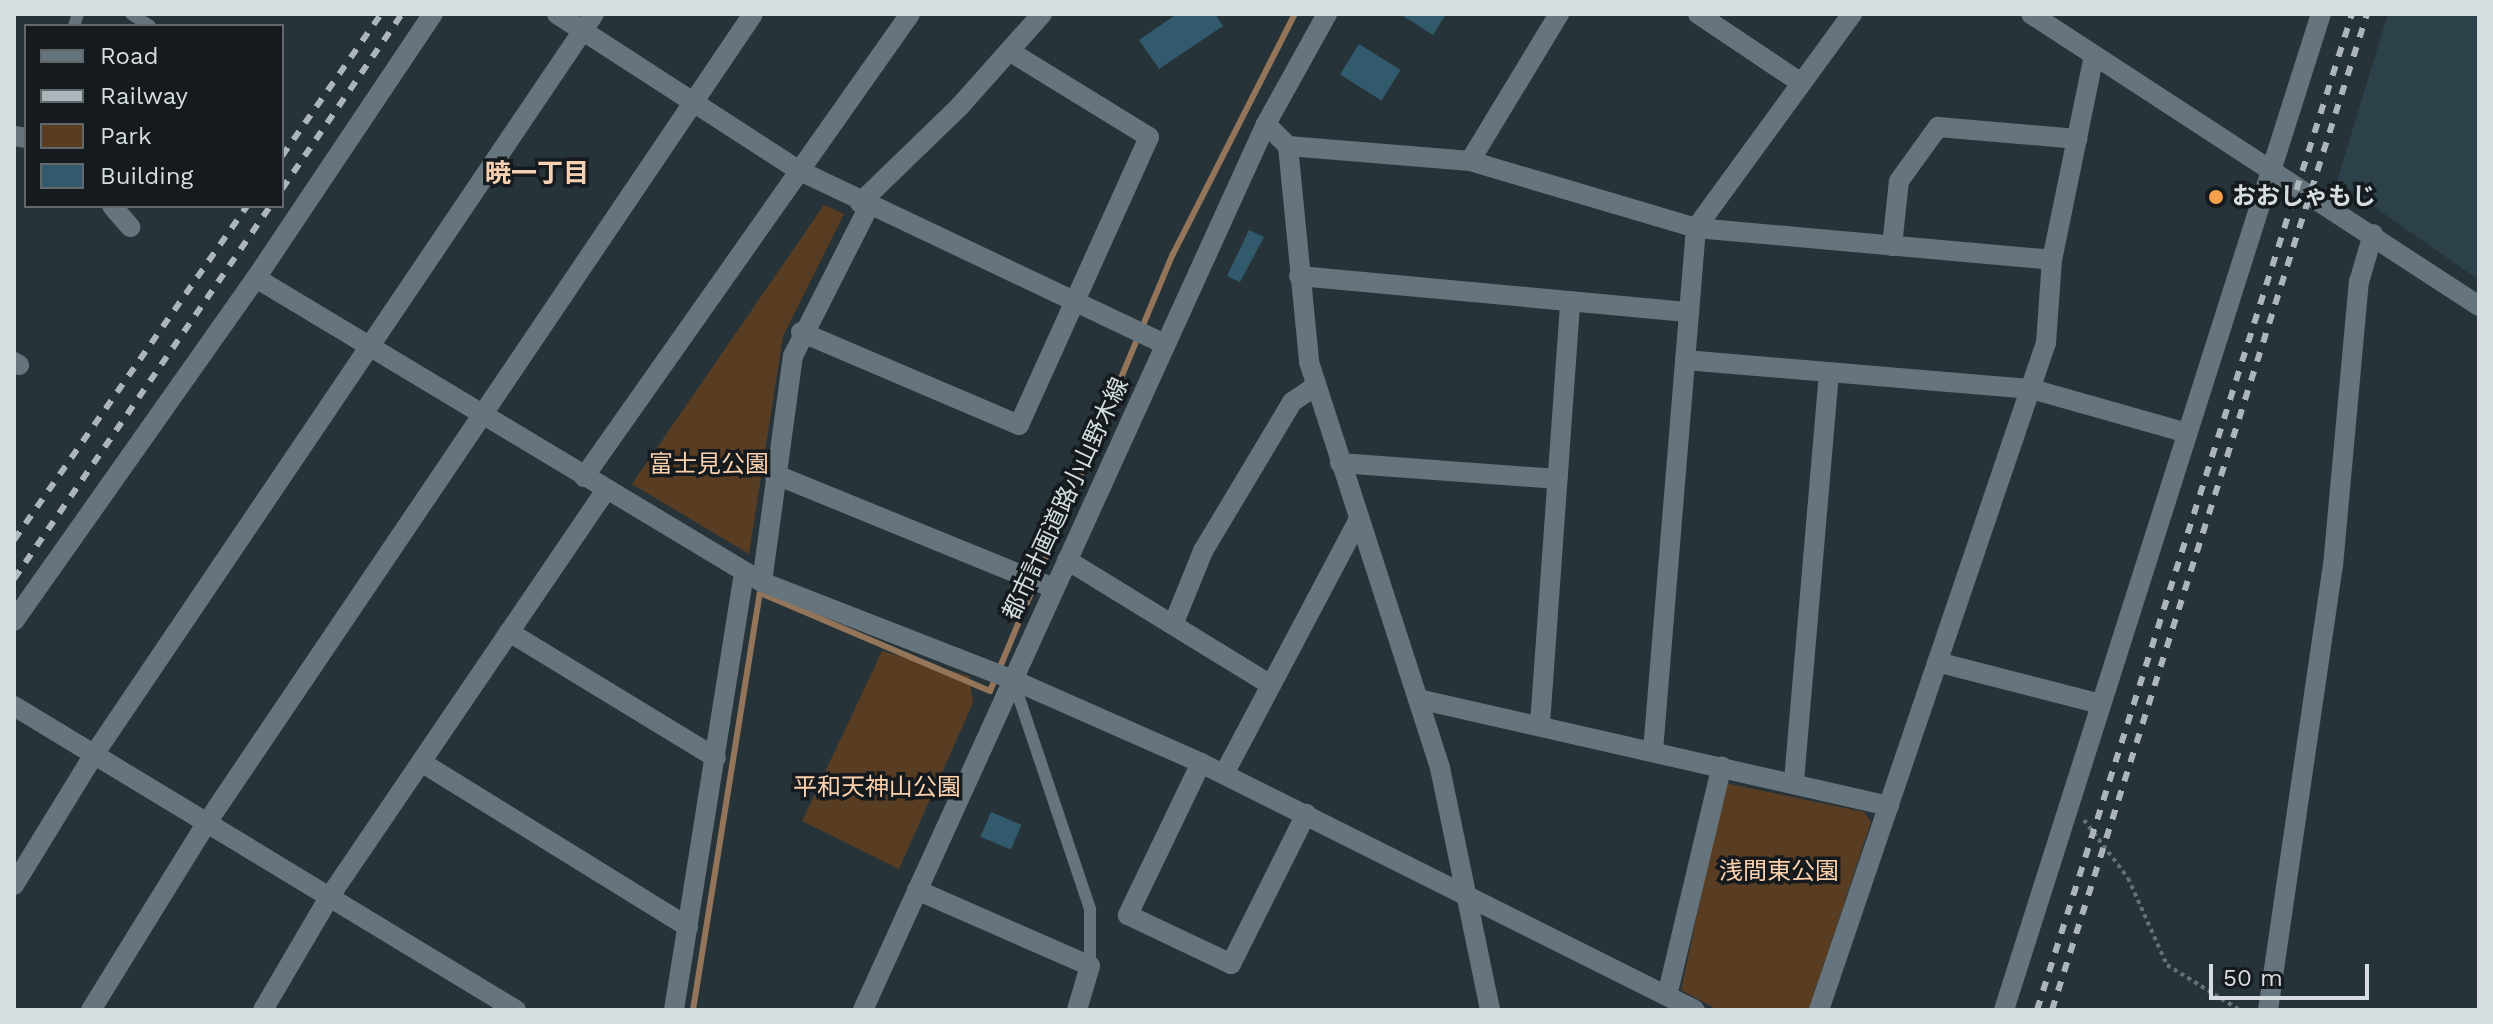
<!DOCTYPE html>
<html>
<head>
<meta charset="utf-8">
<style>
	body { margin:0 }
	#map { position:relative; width:2493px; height:1024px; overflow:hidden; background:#26343a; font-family:"Work Sans","Noto Sans JP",sans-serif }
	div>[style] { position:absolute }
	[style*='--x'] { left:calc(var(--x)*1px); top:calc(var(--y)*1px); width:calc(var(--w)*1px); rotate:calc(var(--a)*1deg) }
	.built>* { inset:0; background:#2d414a }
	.green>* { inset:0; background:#583d23 }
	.stream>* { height:6px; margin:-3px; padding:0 3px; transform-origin:3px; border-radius:3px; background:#94755a }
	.building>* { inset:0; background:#315a6d; transform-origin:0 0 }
	.path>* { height:4px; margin-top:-2px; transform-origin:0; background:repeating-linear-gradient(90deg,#657176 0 4px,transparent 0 8px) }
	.service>* { height:12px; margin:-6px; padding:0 6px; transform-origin:6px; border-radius:6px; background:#66757d }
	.minor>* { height:20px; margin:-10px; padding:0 10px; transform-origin:10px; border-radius:10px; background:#66757d }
	.tertiary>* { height:20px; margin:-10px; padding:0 10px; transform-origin:10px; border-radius:10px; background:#66757d }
	.rail>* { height:6px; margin-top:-3px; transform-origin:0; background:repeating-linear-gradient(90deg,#acb5ba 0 10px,transparent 0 20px) }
	.dots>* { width:22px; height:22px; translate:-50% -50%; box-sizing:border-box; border:4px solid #141a1d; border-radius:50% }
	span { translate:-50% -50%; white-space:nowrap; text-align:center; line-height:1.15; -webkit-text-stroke:7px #141a1d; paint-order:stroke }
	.poi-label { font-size:24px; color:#d5dde1; font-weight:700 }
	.left { translate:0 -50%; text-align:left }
	.park-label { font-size:24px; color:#fcd1ac }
	.street-label { font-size:24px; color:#d5dde1 }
	.neighbourhood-label { font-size:26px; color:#f7d1b1; font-weight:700 }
	.frame { position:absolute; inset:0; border:16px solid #d5dde1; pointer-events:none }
	.legend { position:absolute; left:24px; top:24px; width:260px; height:184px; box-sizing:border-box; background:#141a1d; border:2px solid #61686b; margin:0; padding:10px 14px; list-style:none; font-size:24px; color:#d5dde1 }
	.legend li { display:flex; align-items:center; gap:16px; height:40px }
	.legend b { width:40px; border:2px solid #61686b }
	.scale { position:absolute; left:2209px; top:964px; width:160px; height:36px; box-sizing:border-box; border:4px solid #d5dde1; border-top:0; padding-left:10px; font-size:24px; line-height:28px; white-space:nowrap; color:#d5dde1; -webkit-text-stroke:6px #141a1d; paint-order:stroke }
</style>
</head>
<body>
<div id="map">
	<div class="built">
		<div style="clip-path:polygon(2388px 14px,2479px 14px,2479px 280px,2337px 181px)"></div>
	</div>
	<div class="green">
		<div style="clip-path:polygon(824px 205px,844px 214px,783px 336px,749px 554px,632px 484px)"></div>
		<div style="clip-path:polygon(882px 651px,969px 676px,973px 703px,899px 869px,802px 821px)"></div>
		<div style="clip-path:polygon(1725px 783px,1864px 812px,1871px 822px,1809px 1010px,1718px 1010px,1681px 990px)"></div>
	</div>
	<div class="stream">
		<div style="--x:693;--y:1010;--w:422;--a:-80.9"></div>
		<div style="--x:760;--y:593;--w:250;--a:23.1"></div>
		<div style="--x:990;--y:691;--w:474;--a:-67.3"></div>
		<div style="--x:1173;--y:254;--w:269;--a:-63.1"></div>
	</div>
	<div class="building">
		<div style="clip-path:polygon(1177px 14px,1215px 14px,1223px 26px,1159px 69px,1139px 40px)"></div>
		<div style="clip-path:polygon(1400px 14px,1446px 14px,1433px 35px)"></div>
		<div style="left:1359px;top:44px;width:49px;height:36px;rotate:32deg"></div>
		<div style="clip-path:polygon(1249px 230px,1264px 237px,1240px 282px,1227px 276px)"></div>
		<div style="left:991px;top:812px;width:33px;height:27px;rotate:23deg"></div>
	</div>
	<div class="path">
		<div style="--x:2084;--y:820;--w:73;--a:52.8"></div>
		<div style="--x:2128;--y:878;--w:95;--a:65.9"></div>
		<div style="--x:2167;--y:965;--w:86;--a:31.7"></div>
	</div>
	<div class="service">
		<div style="--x:131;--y:14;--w:22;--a:32"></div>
		<div style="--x:74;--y:26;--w:13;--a:-72"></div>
		<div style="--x:1013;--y:680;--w:242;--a:71.4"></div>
		<div style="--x:1090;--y:909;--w:57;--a:90"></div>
	</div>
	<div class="minor">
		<div style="--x:557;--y:14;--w:287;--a:32.9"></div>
		<div style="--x:798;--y:170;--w:406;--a:25.4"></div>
		<div style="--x:1698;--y:14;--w:124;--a:33.8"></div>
		<div style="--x:1266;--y:124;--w:31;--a:45"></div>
		<div style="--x:1288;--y:146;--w:217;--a:84.4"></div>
		<div style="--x:1309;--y:362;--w:427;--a:72.1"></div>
		<div style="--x:1440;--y:768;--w:247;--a:78.3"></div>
		<div style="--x:14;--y:136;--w:12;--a:9"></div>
		<div style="--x:1288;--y:146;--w:183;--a:4.7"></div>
		<div style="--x:1470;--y:161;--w:236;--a:16.5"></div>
		<div style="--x:1696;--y:228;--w:357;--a:5.1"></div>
		<div style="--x:1470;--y:161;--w:172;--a:-58.8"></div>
		<div style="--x:860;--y:203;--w:139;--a:-44.1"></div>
		<div style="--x:960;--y:106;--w:123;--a:-48.3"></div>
		<div style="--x:112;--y:206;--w:28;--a:49"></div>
		<div style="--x:1892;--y:246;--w:65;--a:-83.9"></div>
		<div style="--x:1899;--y:181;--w:67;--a:-54.2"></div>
		<div style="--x:1938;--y:127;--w:140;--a:4.9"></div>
		<div style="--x:1299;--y:276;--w:392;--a:5.3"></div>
		<div style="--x:256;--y:278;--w:590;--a:31"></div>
		<div style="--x:762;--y:582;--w:269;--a:21.3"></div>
		<div style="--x:1013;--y:680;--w:206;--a:23.8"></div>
		<div style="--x:1201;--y:763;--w:552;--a:26.57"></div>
		<div style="--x:801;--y:332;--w:237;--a:23.1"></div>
		<div style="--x:1019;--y:425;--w:316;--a:-65.7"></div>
		<div style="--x:1149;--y:137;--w:164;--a:-148.4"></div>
		<div style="--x:1685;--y:360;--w:348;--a:4.8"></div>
		<div style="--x:2032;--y:389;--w:161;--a:15.8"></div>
		<div style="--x:14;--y:362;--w:6;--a:31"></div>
		<div style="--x:1340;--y:463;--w:218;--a:4.2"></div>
		<div style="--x:774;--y:474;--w:302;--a:22.2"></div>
		<div style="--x:584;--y:477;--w:566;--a:-54.85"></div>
		<div style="--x:1067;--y:560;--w:239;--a:31.5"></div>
		<div style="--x:762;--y:582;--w:228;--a:-82.2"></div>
		<div style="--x:793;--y:356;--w:168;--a:-63.1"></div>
		<div style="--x:14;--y:621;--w:420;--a:-54.8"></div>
		<div style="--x:256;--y:278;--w:318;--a:-56.2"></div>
		<div style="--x:1173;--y:625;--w:80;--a:-67.9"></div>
		<div style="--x:1203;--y:551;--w:174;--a:-59.1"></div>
		<div style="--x:1292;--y:402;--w:29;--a:-34"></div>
		<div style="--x:509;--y:632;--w:242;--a:31.3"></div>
		<div style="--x:1937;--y:662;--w:169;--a:14.4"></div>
		<div style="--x:1418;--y:699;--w:483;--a:12.8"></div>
		<div style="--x:14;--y:706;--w:587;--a:31.2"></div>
		<div style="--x:1540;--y:724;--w:424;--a:-85.9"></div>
		<div style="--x:1653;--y:751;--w:525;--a:-85.3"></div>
		<div style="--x:1696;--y:228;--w:265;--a:-53.9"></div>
		<div style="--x:421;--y:762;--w:314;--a:31.7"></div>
		<div style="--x:1201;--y:763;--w:169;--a:115.7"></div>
		<div style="--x:1128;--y:915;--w:114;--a:25.4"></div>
		<div style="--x:1231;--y:964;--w:168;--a:-63.4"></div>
		<div style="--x:1224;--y:774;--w:286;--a:-62.1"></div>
		<div style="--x:1794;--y:781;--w:410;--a:-85.1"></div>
		<div style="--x:917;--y:890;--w:189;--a:23.7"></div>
		<div style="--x:1090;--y:966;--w:46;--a:106.5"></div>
		<div style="--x:1667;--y:996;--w:236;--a:-76.6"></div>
		<div style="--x:91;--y:1010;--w:219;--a:-58.3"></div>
		<div style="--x:206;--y:824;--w:977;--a:-55.97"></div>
		<div style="--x:263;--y:1010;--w:132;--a:-59.6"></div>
		<div style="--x:330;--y:896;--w:491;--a:-55.8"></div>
		<div style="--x:674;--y:1010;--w:444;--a:-80.9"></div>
		<div style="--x:1819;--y:1010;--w:705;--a:-71.21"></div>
		<div style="--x:2046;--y:343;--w:83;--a:-85.9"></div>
		<div style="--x:2052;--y:260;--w:208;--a:-78.4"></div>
		<div style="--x:2268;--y:1010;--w:449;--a:-81.7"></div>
		<div style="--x:2333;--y:566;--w:285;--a:-84.8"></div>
		<div style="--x:2359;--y:282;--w:50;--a:-73.7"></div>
	</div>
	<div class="tertiary">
		<div style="--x:2031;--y:14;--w:535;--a:33.1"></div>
		<div style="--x:14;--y:885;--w:151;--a:-58.5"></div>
		<div style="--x:93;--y:756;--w:895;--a:-55.97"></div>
		<div style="--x:863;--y:1010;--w:973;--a:-65.54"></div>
		<div style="--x:1266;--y:124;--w:126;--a:-61"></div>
		<div style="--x:2004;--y:1010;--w:1045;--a:-72.35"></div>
	</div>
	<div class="rail">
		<div style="--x:282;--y:156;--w:173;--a:-55.1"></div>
		<div style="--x:282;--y:189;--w:212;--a:-55.6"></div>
		<div style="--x:14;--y:540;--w:407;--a:-55.1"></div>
		<div style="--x:14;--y:579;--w:452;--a:-55.5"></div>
		<div style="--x:2037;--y:1010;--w:1045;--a:-72.45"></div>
		<div style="--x:2052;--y:1010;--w:1045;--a:-72.45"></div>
	</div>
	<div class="dots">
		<div style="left:2216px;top:197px;background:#f7a14a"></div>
	</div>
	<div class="poi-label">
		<span class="left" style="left:2232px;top:197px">おおしゃもじ</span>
	</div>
	<div class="park-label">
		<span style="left:709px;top:465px">富士見公園</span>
		<span style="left:877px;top:788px">平和天神山公園</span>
		<span style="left:1779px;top:872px">浅間東公園</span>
	</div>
	<div class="street-label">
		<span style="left:1066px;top:499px;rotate:-65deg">都市計画道路小山野木線</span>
	</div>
	<div class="neighbourhood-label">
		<span style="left:537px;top:174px">暁一丁目</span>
	</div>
	<div class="frame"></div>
	<ul class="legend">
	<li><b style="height:10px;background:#66757d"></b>Road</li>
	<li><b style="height:10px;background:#acb5ba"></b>Railway</li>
	<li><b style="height:22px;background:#583d23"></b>Park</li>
	<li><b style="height:22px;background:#315a6d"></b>Building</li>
	</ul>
	<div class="scale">50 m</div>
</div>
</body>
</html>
